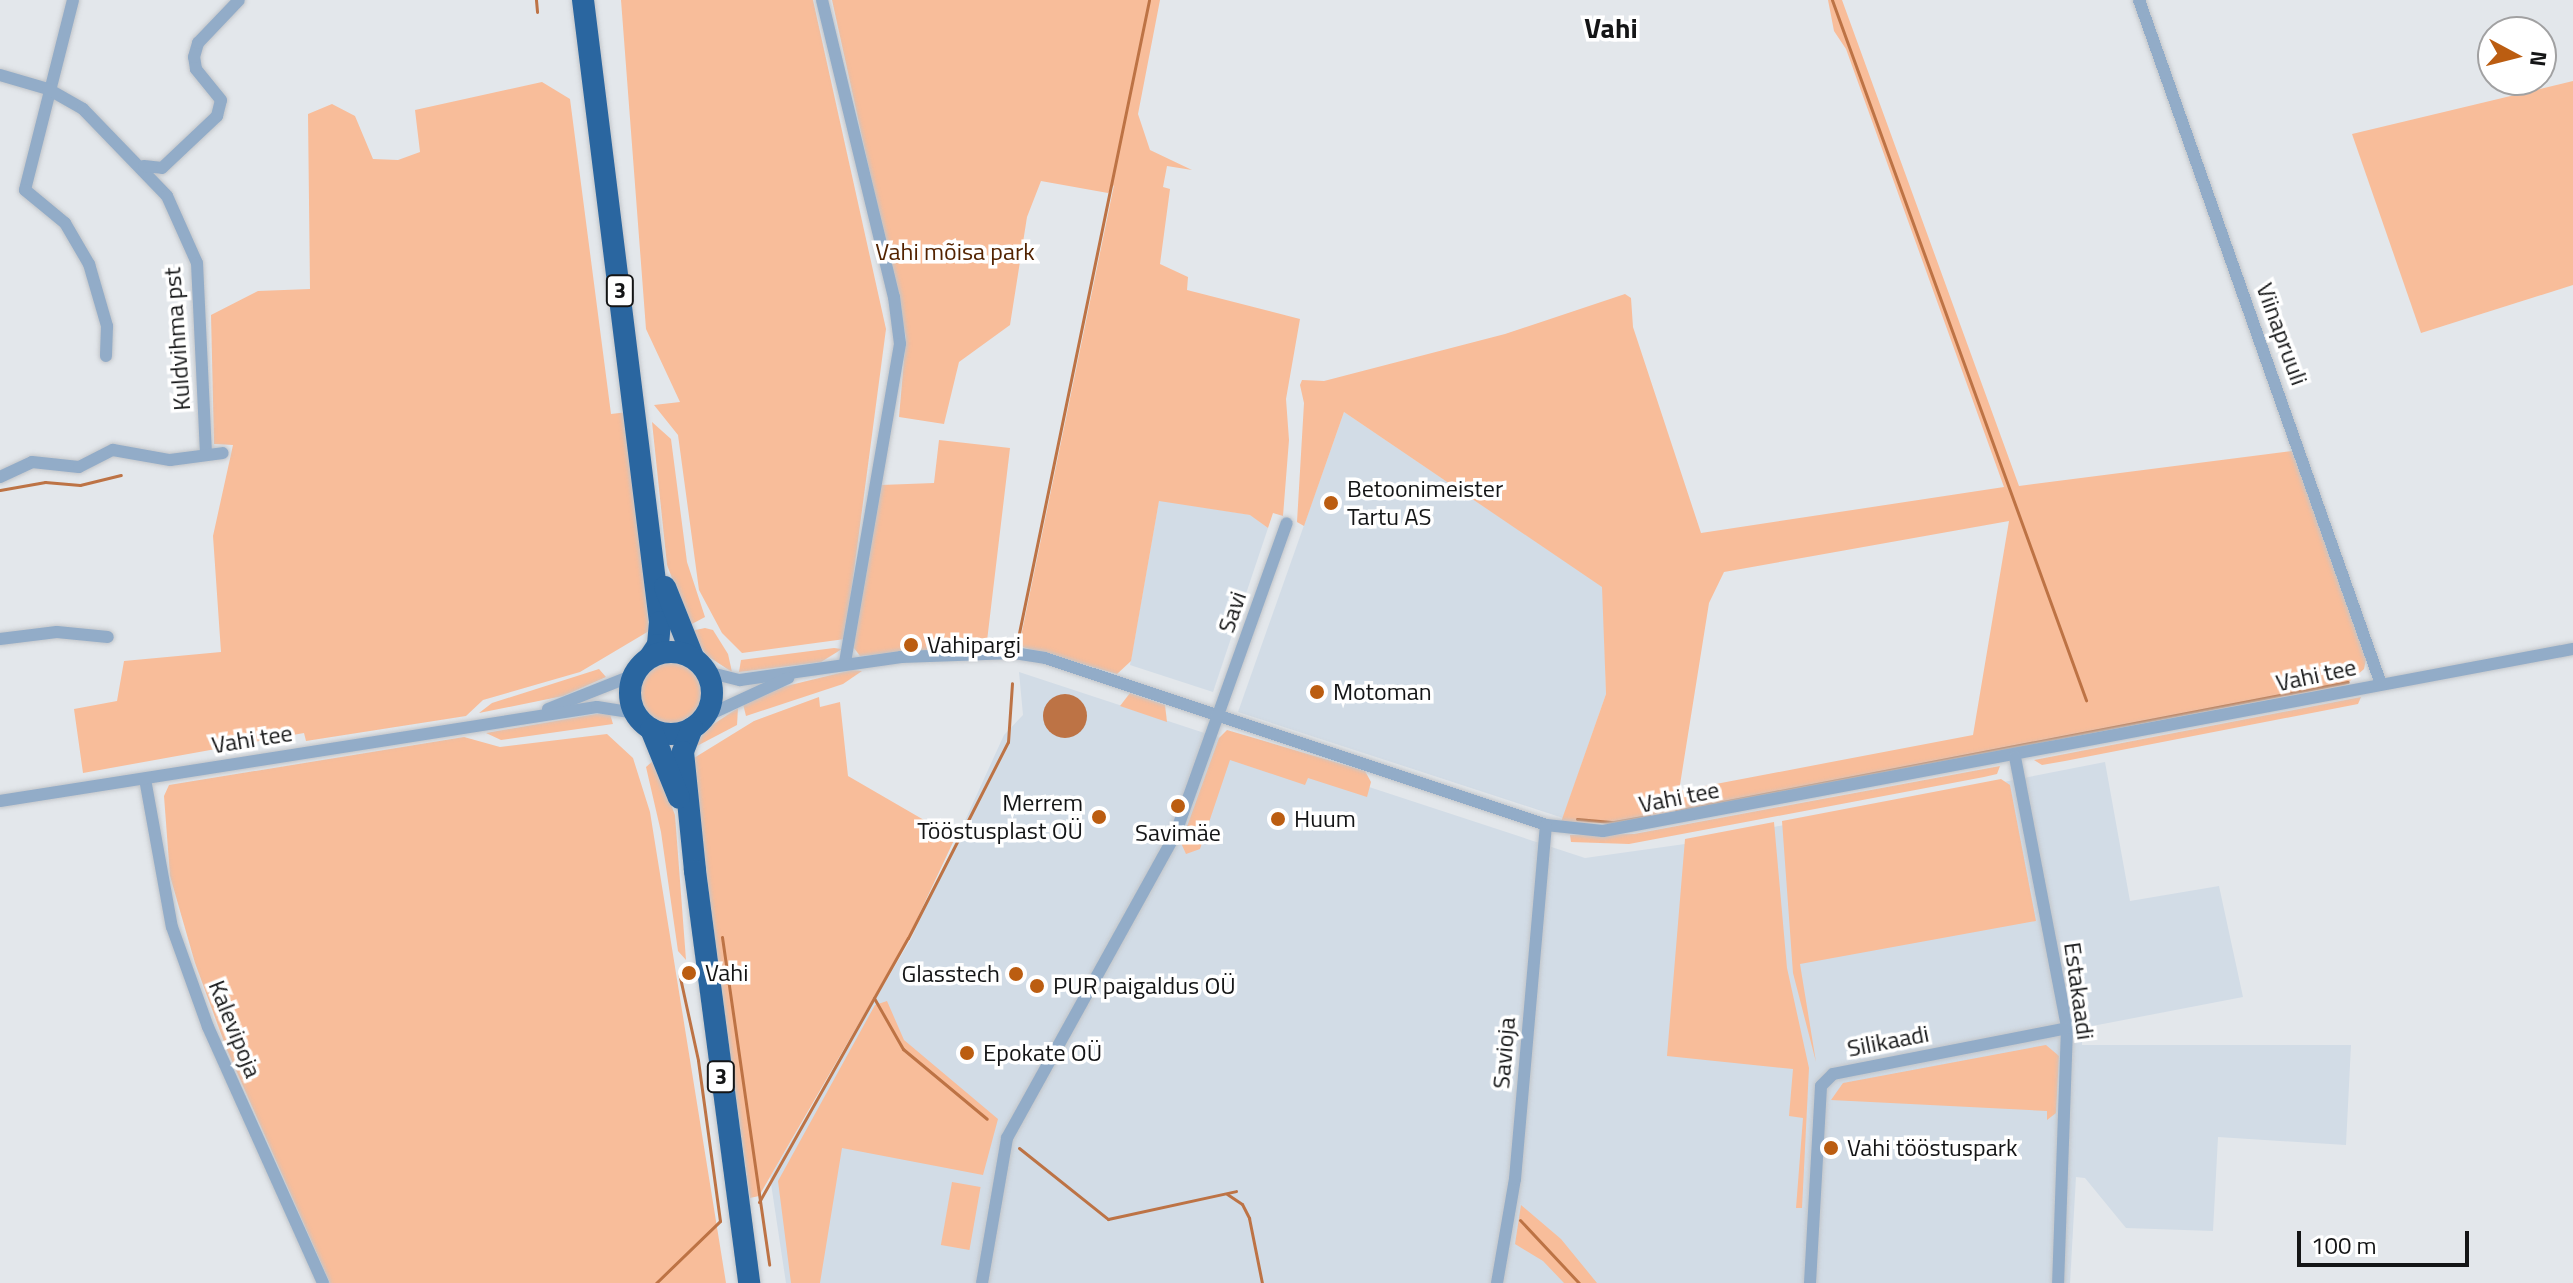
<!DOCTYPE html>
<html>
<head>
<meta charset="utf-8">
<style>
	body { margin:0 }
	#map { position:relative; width:2573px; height:1283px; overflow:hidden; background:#e3e7eb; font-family:"Titillium Web",sans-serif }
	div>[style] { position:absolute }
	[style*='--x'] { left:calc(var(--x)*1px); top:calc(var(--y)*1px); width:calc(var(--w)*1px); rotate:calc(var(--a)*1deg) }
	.built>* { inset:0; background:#d2dce6 }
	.green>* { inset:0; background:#f8bd9a; transform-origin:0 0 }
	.round { border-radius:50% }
	.water>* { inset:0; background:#bd7345 }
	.stream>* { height:3px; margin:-1.5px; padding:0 1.5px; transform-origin:1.5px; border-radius:1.5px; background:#bd7345 }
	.roads { filter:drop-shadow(0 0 2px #c2c5c9) drop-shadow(0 0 2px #c2c5c9) }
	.street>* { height:12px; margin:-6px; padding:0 6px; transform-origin:6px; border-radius:6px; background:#92acc8 }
	.highway>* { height:22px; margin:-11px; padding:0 11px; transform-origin:11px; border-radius:11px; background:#2a66a0 }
	.highway>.ring { margin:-11px; padding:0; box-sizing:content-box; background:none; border:22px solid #2a66a0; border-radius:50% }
	.dots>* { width:22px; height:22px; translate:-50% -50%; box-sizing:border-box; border:4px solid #fff; border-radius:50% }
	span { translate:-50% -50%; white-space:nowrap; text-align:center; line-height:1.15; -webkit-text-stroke:7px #fff; paint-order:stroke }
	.shield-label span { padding:2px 6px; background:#fff; border:2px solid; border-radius:6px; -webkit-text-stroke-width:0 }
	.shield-label { font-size:22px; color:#141516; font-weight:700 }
	.park-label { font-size:24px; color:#532300 }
	.street-label { font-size:24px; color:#141516 }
	.poi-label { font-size:24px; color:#141516 }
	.left { translate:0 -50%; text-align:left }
	.right { translate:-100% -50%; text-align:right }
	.quarter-label { font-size:28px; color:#141516; font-weight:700 }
	.north { position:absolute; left:2477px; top:16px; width:80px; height:80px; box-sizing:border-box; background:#fff; border:2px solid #a1a1a2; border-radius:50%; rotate:97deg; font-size:22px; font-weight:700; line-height:32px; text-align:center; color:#141516 }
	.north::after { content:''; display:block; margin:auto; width:28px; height:36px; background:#bb5d11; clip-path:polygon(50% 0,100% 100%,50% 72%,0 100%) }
	.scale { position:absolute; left:2297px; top:1231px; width:172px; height:36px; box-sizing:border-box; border:4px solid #141516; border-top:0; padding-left:10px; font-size:24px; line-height:28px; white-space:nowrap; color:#141516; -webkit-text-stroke:6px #fff; paint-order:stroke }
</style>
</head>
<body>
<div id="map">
	<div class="built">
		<div style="clip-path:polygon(1344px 412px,1603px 587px,1606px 694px,1563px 818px,1238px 712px)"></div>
		<div style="clip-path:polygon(1159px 500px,1251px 515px,1268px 528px,1213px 692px,1130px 665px)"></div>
		<div style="clip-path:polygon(1019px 672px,1585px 858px,1692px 843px,2105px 762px,2130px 901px,2219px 886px,2243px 997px,2082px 1028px,2082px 1045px,2351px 1045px,2346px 1145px,2218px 1137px,2213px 1231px,2126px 1228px,2085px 1178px,2076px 1177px,2070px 1283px,786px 1283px,770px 1177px,911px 939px,1004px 735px,1023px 715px)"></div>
	</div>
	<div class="green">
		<div style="clip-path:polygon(621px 0,813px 0,886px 329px,845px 639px,742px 653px,722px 633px,699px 590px,678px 435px,654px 405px,680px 402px,646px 329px)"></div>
		<div style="clip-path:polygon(832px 0,1160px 0,1138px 114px,1150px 150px,1192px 170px,1167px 166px,1163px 187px,1170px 189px,1160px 264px,1188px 277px,1187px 290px,1300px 319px,1286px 399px,1289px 440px,1283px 516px,1273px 513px,1268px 528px,1250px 515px,1159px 501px,1131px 661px,1117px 674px,1019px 646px,1114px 185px,1108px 193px,1041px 181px,1027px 217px,1010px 325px,959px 362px,944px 424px,899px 417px,906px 337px)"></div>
		<div style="clip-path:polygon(evenodd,1828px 0,1842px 0,2019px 486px,2292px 451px,2361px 633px,2367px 655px,2364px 669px,2344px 686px,1613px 824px,1561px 822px,1606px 694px,1602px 587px,1344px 412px,1304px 526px,1297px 522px,1304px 403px,1300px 385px,1302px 380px,1324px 381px,1505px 334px,1625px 294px,1631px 298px,1633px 327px,1701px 533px,2004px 487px,1846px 49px,1834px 31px,1828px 0,2009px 521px,1973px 735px,1679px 791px,1709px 603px,1724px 572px,2009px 521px)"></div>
		<div style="clip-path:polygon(2573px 81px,2573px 285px,2421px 333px,2352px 134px)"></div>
		<div style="clip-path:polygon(542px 82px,570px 99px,611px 414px,628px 412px,649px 631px,580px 672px,483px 700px,466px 716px,306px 741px,304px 733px,83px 773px,74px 709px,117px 701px,124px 661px,221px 652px,213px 536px,233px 445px,214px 444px,211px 315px,258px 291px,310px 289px,308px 114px,332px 104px,355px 116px,373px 159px,398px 160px,420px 152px,415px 110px)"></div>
		<div style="clip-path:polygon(652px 422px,671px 439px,687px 562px,705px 617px,690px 625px,667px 565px)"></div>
		<div style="clip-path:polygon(939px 440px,1010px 448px,987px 641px,984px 646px,860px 656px,851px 644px,881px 485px,934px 483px)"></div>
		<div style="clip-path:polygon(705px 628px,713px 630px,728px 654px,732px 672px,706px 655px,691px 631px)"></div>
		<div style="clip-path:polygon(834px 648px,842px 649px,821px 662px,739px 672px,741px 660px)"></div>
		<div class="round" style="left:640px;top:660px;width:64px;height:64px"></div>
		<div style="clip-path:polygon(599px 669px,606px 677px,563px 696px,479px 713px,492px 703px)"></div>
		<div style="clip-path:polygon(852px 670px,862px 671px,843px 684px,746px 716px,743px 704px,774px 689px)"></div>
		<div style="clip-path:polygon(1130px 693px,1165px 705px,1167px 722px,1120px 706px)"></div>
		<div style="clip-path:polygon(819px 697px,820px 707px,840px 702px,848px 776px,955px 838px,908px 938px,759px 1196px,750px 1198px,697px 820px,694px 758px,754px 721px)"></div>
		<div style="clip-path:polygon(2361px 697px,2358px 704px,2065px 761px,2042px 765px,2034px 760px)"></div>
		<div style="clip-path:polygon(738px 708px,737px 725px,695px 747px,706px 729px)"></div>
		<div style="clip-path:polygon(596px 714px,610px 714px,613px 724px,501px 740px,486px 733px)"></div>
		<div style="clip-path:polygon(1227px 730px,1365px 771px,1371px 782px,1367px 797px,1308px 778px,1305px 785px,1230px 760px,1200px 849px,1186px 854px,1181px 843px,1219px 738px)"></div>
		<div style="clip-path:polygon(607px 734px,633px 758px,650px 812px,726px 1283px,330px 1283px,227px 1050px,195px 963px,170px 876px,164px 796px,169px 785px,464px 737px,500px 747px)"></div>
		<div style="clip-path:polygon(654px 760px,675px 815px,686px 960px,678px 951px,661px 832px,646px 767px)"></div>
		<div style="clip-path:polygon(2000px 766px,1997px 774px,1984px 777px,1629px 844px,1571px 842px,1570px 835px,1634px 834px)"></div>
		<div style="clip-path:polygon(2001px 779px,2010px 785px,2036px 921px,1800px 964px,1816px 1062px,1793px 973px,1782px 821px)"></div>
		<div style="clip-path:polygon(1774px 822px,1787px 968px,1809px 1068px,1802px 1208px,1796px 1208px,1803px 1118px,1789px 1116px,1793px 1069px,1667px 1056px,1685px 839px)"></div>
		<div style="clip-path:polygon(887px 1001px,904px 1040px,998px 1119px,983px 1175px,842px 1148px,820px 1283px,791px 1283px,778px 1181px,875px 1005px)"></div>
		<div style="clip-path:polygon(2046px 1045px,2059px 1056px,2056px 1113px,2047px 1120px,2047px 1111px,1831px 1100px,1843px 1083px)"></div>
		<div style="left:952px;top:1182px;width:29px;height:64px;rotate:10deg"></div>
		<div style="clip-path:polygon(1521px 1205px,1561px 1239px,1597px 1283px,1564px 1283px,1543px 1261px,1515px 1244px)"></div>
	</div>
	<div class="water">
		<div class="round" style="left:1043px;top:694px;width:44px;height:44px"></div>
	</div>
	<div class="stream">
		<div style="--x:536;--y:0;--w:12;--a:85"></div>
		<div style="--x:1832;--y:0;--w:745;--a:70.06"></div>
		<div style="--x:0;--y:490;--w:46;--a:-10.1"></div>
		<div style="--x:45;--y:482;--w:35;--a:5"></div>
		<div style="--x:80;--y:485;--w:42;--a:-13.7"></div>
		<div style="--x:1019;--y:633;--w:646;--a:-78.39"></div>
		<div style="--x:1676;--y:811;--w:684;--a:-10.87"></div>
		<div style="--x:1577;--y:819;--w:37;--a:5"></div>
		<div style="--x:1614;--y:822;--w:36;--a:-10"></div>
		<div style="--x:722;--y:937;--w:331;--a:81.8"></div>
		<div style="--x:874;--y:998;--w:59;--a:60.4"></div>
		<div style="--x:903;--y:1049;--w:109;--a:39.8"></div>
		<div style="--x:1019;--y:1148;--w:114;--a:38.6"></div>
		<div style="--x:1108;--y:1219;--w:131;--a:-12.3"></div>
		<div style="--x:1227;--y:1194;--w:18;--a:34"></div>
		<div style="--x:1242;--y:1204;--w:16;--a:63"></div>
		<div style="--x:1249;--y:1218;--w:66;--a:78.7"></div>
		<div style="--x:759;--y:1202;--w:303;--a:-60.6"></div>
		<div style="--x:908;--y:938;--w:220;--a:-63"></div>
		<div style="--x:1008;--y:742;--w:59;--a:-86.1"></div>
		<div style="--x:1520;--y:1220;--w:86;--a:46.9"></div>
		<div style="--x:656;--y:1283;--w:89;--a:-44.1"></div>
		<div style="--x:720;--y:1221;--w:162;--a:-97.8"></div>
		<div style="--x:698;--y:1060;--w:89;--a:-102.3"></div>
	</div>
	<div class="roads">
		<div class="street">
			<div style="--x:73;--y:0;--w:196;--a:104.2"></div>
			<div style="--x:25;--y:190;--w:52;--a:39.5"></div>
			<div style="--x:65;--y:223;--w:48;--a:59.7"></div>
			<div style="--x:89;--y:264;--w:65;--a:73.8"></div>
			<div style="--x:107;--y:326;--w:30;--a:92"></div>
			<div style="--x:822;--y:0;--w:306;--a:76.4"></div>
			<div style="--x:894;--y:297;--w:47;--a:82.7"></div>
			<div style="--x:900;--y:344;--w:325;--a:99.8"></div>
			<div style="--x:2139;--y:0;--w:726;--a:70.52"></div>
			<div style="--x:0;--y:75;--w:50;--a:16.3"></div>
			<div style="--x:48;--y:89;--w:40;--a:29.7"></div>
			<div style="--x:83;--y:109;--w:121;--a:46"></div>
			<div style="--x:167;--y:196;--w:73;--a:65.9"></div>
			<div style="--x:197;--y:263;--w:192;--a:87.3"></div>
			<div style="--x:144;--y:166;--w:18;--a:6"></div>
			<div style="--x:162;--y:168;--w:76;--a:-43.4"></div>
			<div style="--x:217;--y:116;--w:16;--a:-76"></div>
			<div style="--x:221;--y:100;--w:40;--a:-129"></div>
			<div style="--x:196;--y:69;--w:12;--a:-99"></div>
			<div style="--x:194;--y:57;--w:15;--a:-74"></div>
			<div style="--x:198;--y:43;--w:59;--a:-46.4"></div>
			<div style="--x:0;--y:477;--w:35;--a:-25"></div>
			<div style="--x:32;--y:462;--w:47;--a:6.1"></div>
			<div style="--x:79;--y:467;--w:38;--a:-27"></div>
			<div style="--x:113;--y:450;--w:58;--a:10"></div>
			<div style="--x:170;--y:460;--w:53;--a:-7.5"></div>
			<div style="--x:0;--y:639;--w:57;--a:-7"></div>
			<div style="--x:57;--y:632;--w:51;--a:5.6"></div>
			<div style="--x:707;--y:672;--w:34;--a:14"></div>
			<div style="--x:740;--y:680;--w:163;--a:-8.1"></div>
			<div style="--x:901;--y:657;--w:113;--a:-2"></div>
			<div style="--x:1014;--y:653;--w:31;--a:9"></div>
			<div style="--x:1045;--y:658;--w:528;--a:18.43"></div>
			<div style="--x:1546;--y:825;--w:57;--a:6"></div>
			<div style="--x:1603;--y:831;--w:987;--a:-10.63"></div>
			<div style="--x:548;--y:709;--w:92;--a:-21.6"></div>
			<div style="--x:704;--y:717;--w:93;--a:-24.9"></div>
			<div style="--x:2015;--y:757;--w:276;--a:79.1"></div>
			<div style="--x:2067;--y:1028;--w:255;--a:92"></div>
			<div style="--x:145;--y:779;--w:150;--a:79.7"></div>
			<div style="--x:172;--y:927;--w:106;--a:70.2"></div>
			<div style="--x:208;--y:1027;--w:281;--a:65.8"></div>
			<div style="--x:0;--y:801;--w:604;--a:-8.95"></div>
			<div style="--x:597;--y:707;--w:38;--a:9"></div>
			<div style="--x:982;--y:1283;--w:147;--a:-80.2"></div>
			<div style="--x:1007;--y:1138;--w:346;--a:-61"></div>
			<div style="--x:1175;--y:835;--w:331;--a:-70.3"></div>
			<div style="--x:1497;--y:1283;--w:106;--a:-80.2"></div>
			<div style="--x:1515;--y:1179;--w:355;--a:-85"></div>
			<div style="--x:1810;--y:1283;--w:197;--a:-86.8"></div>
			<div style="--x:1821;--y:1086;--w:17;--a:-45"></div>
			<div style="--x:1833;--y:1074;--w:238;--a:-11.1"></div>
		</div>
		<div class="highway">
			<div style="--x:583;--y:0;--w:627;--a:82.94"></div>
			<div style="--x:660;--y:622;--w:23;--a:95"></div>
			<div style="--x:658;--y:645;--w:14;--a:124"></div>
			<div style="--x:665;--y:587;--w:75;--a:68.2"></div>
			<div class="ring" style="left:630px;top:652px;width:60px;height:60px"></div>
			<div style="--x:692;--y:728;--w:26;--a:111"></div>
			<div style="--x:683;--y:752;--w:120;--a:84.2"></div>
			<div style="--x:695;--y:871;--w:416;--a:82.5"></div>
			<div style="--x:651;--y:729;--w:74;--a:67.9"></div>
		</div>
	</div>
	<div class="dots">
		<div style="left:1331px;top:503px;background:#bb5d11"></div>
		<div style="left:911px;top:645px;background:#bb5d11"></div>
		<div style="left:1317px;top:692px;background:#bb5d11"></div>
		<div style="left:1178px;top:806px;background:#bb5d11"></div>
		<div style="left:1099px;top:817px;background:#bb5d11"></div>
		<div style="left:1278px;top:819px;background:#bb5d11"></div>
		<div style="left:689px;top:973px;background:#bb5d11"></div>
		<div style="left:1016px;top:974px;background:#bb5d11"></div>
		<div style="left:1037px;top:986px;background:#bb5d11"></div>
		<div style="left:967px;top:1053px;background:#bb5d11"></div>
		<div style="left:1831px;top:1148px;background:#bb5d11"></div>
	</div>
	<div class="shield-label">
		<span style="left:620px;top:291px">3</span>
		<span style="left:721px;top:1077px">3</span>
	</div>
	<div class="park-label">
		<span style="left:955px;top:252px">Vahi mõisa park</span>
	</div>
	<div class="street-label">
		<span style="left:2282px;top:334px;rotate:70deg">Viinapruuli</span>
		<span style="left:177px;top:339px;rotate:-94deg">Kuldvihma pst</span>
		<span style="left:1232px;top:612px;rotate:-71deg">Savi</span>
		<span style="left:2316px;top:675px;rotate:-12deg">Vahi tee</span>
		<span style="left:252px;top:739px;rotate:-9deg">Vahi tee</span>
		<span style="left:1679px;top:797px;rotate:-11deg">Vahi tee</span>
		<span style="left:2079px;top:991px;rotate:82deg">Estakaadi</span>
		<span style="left:235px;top:1029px;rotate:68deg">Kalevipoja</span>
		<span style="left:1888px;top:1041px;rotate:-11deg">Silikaadi</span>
		<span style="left:1504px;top:1053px;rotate:-85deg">Savioja</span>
	</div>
	<div class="poi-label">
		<span class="left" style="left:1347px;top:503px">Betoonimeister<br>Tartu AS</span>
		<span class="left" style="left:927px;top:645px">Vahipargi</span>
		<span class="left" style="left:1333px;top:692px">Motoman</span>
		<span class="right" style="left:1083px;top:817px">Merrem<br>Tööstusplast OÜ</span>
		<span class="left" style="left:1294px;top:819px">Huum</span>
		<span style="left:1178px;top:833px">Savimäe</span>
		<span class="left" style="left:705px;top:973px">Vahi</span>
		<span class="right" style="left:1000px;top:974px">Glasstech</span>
		<span class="left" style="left:1053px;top:986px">PUR paigaldus OÜ</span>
		<span class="left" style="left:983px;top:1053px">Epokate OÜ</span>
		<span class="left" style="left:1847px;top:1148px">Vahi tööstuspark</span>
	</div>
	<div class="quarter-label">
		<span style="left:1611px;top:28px">Vahi</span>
	</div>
	<div class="north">N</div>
	<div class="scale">100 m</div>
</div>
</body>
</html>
